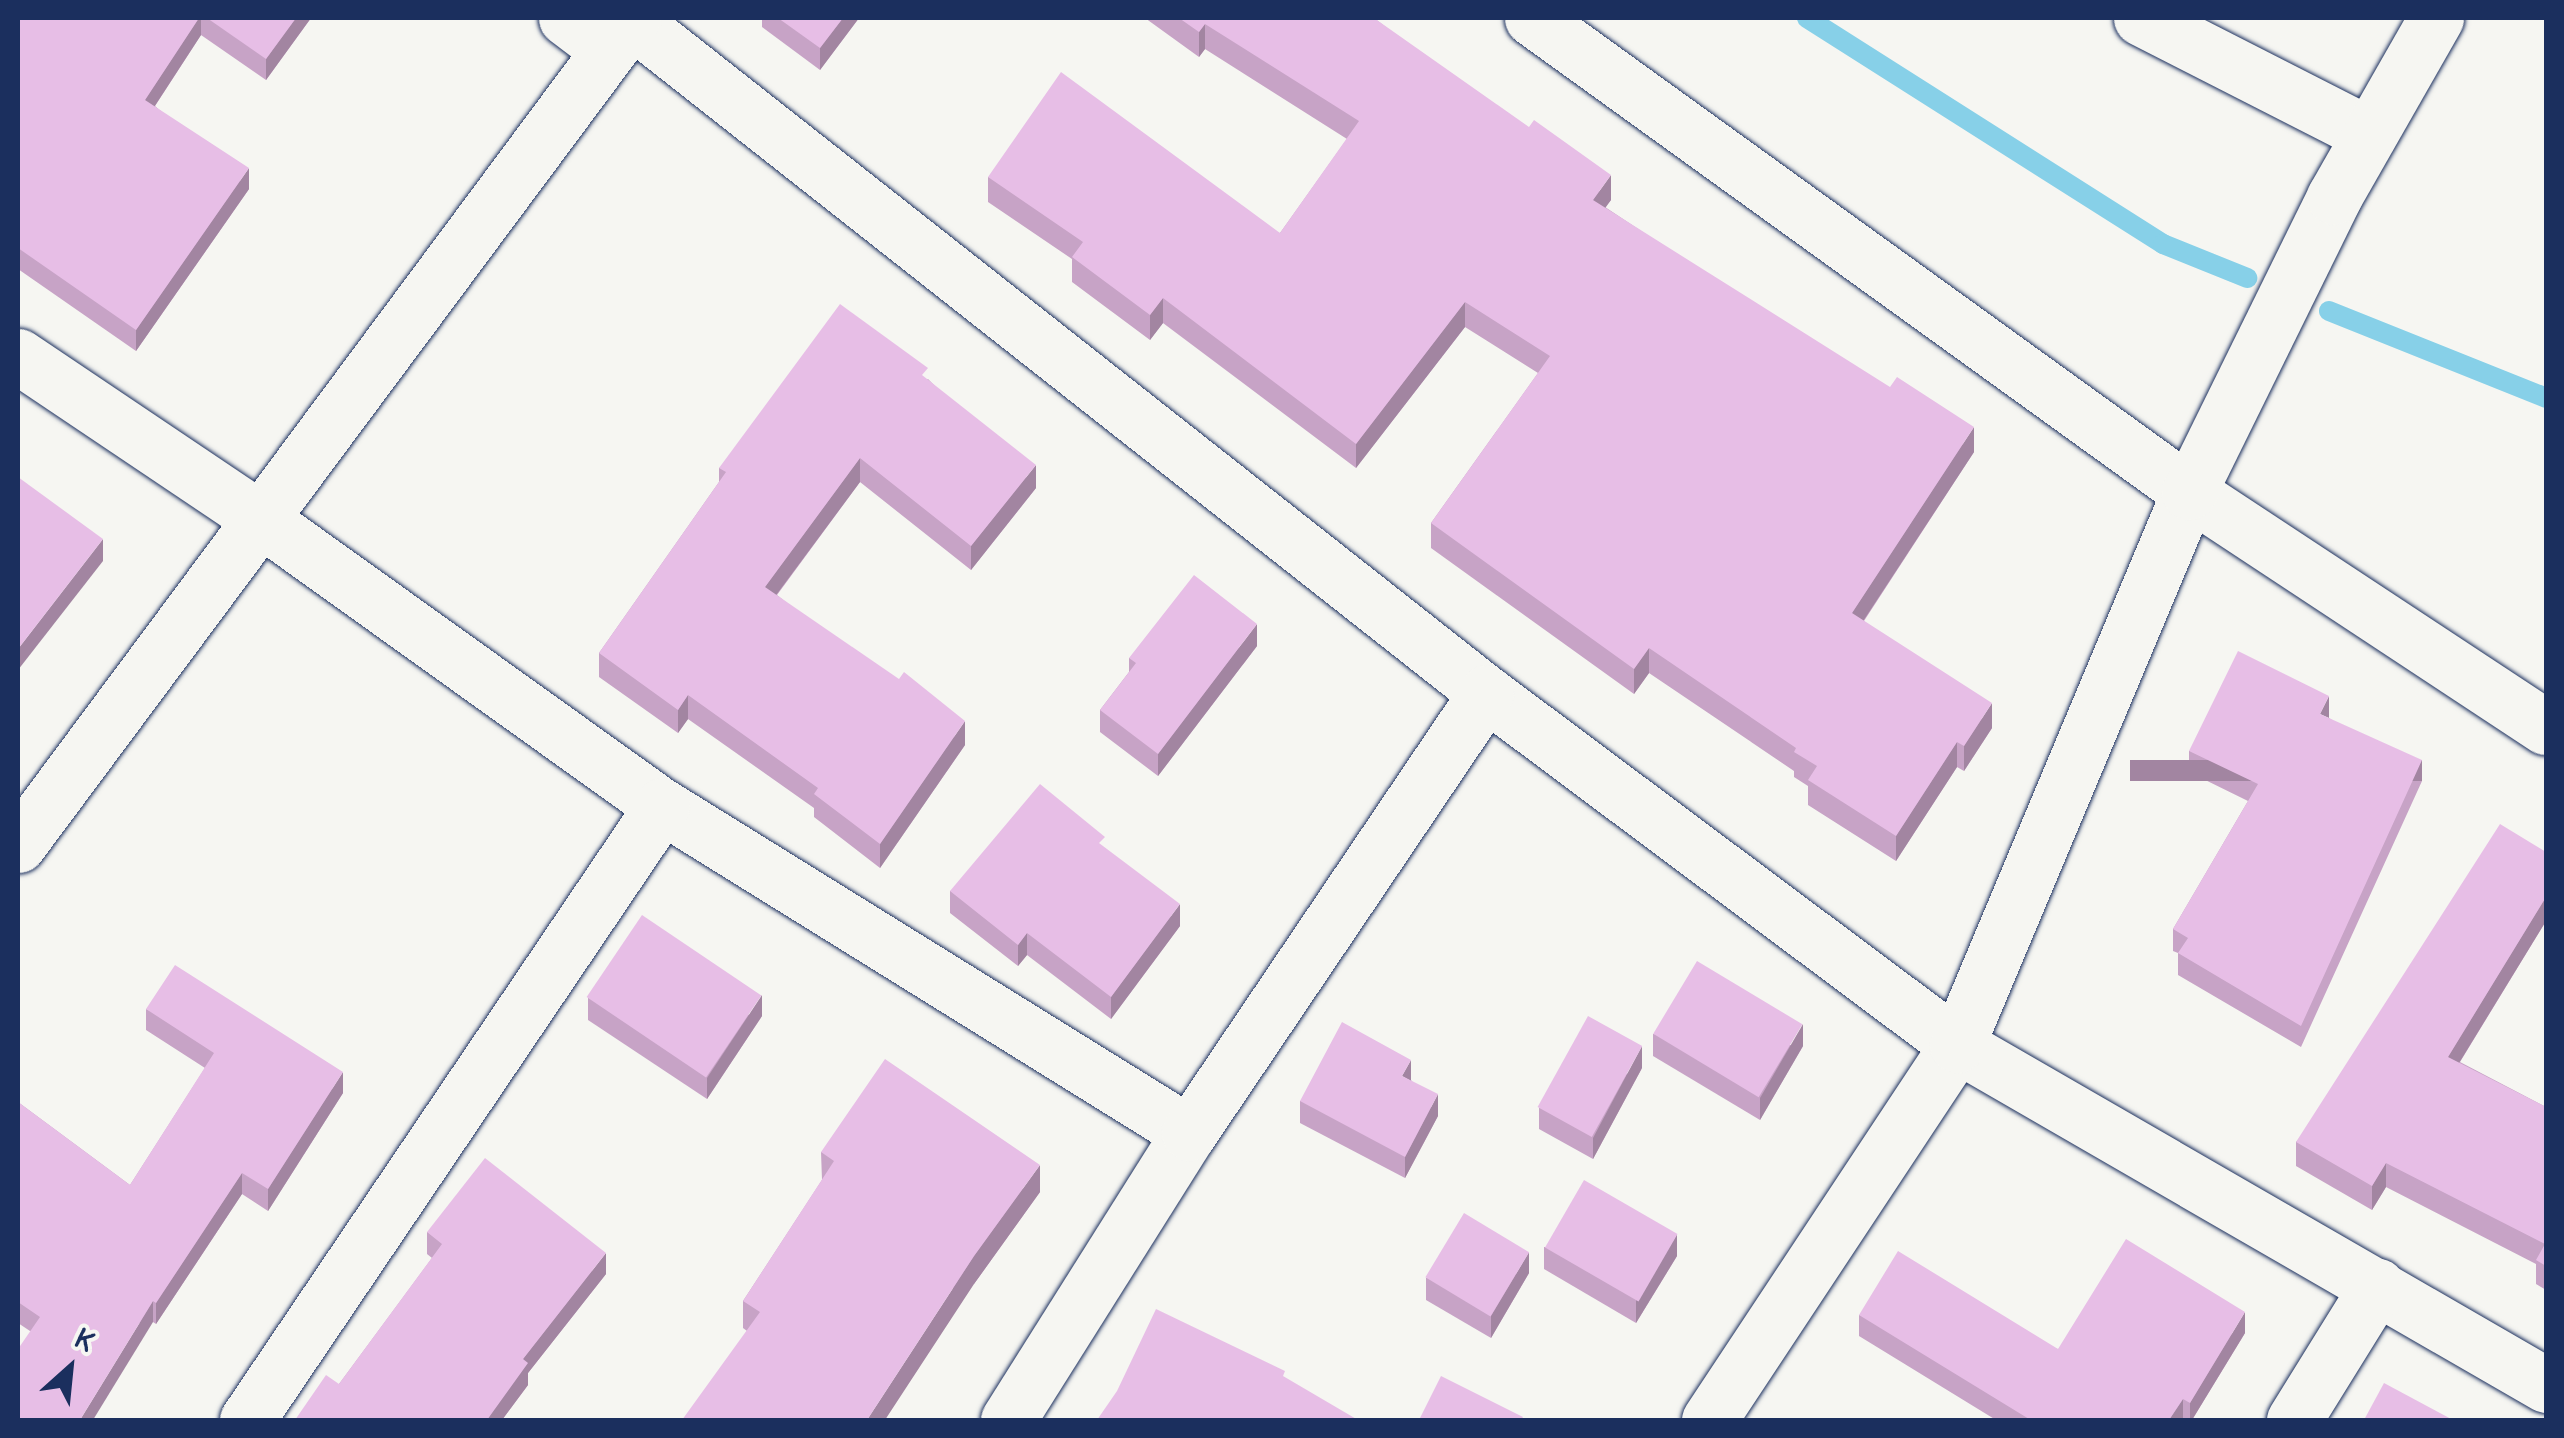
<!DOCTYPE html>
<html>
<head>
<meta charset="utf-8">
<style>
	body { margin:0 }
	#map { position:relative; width:2564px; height:1438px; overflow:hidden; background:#f6f6f2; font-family:Pangolin,sans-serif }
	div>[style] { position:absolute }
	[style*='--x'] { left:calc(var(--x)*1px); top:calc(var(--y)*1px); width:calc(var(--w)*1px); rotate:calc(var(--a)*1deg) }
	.stream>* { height:20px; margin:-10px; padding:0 10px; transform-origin:10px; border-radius:10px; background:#87d0e8 }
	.roads { filter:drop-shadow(0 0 2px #1b2f5e) drop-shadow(0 0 2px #1b2f5e) }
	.minor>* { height:55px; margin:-27.5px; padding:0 27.5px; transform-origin:27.5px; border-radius:27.5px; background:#f6f6f2 }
	.tertiary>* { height:55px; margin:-27.5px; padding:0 27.5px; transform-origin:27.5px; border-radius:27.5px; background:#f6f6f2 }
	.wall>* { inset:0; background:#c7a3c6 }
	.shaded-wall>* { inset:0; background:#a285a1; transform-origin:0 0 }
	.building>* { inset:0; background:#e7bee6; transform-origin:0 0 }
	span { translate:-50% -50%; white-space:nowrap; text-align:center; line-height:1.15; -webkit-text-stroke:10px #f6f6f2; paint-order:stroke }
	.frame { position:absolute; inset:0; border:20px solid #1b2f5e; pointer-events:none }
	.north { position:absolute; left:20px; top:1318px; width:100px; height:100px; -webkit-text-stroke:8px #f6f6f2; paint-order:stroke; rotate:27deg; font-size:28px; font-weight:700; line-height:40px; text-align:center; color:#1b2f5e }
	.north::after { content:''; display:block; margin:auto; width:35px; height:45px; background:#1b2f5e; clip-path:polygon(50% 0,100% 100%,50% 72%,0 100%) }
</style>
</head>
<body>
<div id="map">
	<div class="stream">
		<div style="--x:1807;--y:18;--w:422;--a:32.4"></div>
		<div style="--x:2163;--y:244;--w:91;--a:22"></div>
		<div style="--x:2329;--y:311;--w:234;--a:21.8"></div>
	</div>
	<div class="roads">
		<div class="minor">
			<div style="--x:566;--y:18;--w:51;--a:37.1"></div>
			<div style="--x:1532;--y:18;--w:810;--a:35.81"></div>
			<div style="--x:2189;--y:492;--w:427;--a:33.4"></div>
			<div style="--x:2141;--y:18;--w:256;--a:27"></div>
			<div style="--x:631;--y:20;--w:1088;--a:38.21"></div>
			<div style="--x:1486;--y:693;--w:588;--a:36.77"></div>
			<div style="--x:1957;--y:1045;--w:680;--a:30"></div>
			<div style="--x:18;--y:356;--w:294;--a:33.9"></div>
			<div style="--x:262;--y:520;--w:492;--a:35.6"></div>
			<div style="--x:662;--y:806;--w:620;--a:31.82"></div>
			<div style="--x:18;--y:845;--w:1031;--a:-53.36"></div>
			<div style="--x:247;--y:1420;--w:741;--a:-55.95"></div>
			<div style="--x:1008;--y:1420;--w:339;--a:-57.8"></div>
			<div style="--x:1189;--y:1133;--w:531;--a:-55.98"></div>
			<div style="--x:2294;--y:1420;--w:158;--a:-58.2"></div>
		</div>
		<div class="tertiary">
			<div style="--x:1709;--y:1420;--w:450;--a:-56.5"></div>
			<div style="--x:1957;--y:1045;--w:600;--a:-67.24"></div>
			<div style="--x:2189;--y:492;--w:329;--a:-63.8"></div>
			<div style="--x:2334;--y:197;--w:206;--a:-60.3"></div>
		</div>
	</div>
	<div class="wall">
		<div style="clip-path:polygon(18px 18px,311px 18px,266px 80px,201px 35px,155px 106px,249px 189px,136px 351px,18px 269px)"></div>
		<div style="clip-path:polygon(762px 18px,859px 18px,820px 70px,762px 27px)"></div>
		<div style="clip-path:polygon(1145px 18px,1374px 18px,1611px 200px,1605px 207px,1974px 452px,1864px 621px,1992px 728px,1964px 771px,1957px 767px,1896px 861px,1808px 805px,1808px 786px,1794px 777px,1794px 771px,1649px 673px,1634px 694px,1431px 548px,1431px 523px,1538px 373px,1465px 327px,1356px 468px,1163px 323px,1150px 340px,1072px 282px,1072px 259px,988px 202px,988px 177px,1280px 233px,1347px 139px,1205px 49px,1199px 57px)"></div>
		<div style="clip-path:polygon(928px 379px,1036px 488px,971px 570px,860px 482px,777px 595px,965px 745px,880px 868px,814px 817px,814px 808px,688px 719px,678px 733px,599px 677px,599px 653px,719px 482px,719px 468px)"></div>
		<div style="clip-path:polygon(1257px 646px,1158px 776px,1100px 732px,1100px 710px,1129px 672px,1129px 658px)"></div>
		<div style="clip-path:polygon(2329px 718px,2422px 781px,2301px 1047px,2178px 975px,2178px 953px,2173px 951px,2173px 929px,2248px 801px,2189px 772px,2189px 751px)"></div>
		<div style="clip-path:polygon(1105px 848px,1180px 926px,1111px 1019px,1027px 955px,1018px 966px,950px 913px,950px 891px)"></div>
		<div style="clip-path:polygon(2546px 852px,2546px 921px,2460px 1062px,2546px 1107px,2546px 1290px,2536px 1284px,2536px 1264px,2386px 1187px,2372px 1210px,2296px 1166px,2296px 1142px)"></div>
		<div style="clip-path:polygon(588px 998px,762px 1016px,707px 1099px,588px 1020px)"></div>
		<div style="clip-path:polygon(146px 1009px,343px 1093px,268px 1211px,242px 1194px,156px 1324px,153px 1322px,30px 1331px,18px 1323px,18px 1102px,130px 1185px,205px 1068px,146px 1030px)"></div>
		<div style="clip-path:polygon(1653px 1034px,1803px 1046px,1760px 1120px,1653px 1056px)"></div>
		<div style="clip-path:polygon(1642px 1068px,1593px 1159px,1539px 1129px,1539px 1108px)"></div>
		<div style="clip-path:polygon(1411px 1080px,1438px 1116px,1405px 1178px,1300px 1123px,1300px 1101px)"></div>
		<div style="clip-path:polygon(821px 1152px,1040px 1192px,974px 1284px,747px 1331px,743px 1328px,743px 1301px,822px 1180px)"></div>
		<div style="clip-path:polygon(427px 1232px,606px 1274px,528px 1373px,528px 1385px,502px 1420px,295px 1420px,339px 1384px,432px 1258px,427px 1254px)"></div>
		<div style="clip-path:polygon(1544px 1247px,1677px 1256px,1636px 1323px,1544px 1269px)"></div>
		<div style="clip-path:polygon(1529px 1273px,1491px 1338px,1426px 1300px,1426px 1278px)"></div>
		<div style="clip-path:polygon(1859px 1315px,2058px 1349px,2245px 1333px,2192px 1420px,1996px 1420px,1859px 1336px)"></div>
	</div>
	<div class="shaded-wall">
		<div style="clip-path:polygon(199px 18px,201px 18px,201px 35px,145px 121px,145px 100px)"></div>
		<div style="clip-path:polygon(296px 18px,311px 18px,266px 80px,266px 59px)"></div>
		<div style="clip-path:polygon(843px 18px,859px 18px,820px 70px,820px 48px)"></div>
		<div style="clip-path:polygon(1205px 24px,1205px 49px,1199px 57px,1199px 32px)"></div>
		<div style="clip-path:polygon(249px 168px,249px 189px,136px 351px,136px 330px)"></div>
		<div style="clip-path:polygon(1611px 175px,1611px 200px,1593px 225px,1593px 200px)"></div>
		<div style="clip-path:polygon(1163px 298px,1163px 323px,1150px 340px,1150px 315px)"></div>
		<div style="clip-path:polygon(1465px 302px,1465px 327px,1356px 468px,1356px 444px)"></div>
		<div style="clip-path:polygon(1974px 427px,1974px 452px,1852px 638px,1852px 613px)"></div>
		<div style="clip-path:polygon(860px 458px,860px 482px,765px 610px,765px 587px)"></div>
		<div style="clip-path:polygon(1036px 465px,1036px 488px,971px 570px,971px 546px)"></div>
		<div style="clip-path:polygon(103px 539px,103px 561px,18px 670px,18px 649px)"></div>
		<div style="clip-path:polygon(1257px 624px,1257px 646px,1158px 776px,1158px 754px)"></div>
		<div style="clip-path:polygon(1649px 648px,1649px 673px,1634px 694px,1634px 669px)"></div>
		<div style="clip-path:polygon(688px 695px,688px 719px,678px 733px,678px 710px)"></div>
		<div style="clip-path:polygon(2329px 696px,2329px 718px,2320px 714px)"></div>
		<div style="clip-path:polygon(1992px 703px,1992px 728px,1964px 771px,1964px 746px)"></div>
		<div style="clip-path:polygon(965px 721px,965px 745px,880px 868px,880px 844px)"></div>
		<div style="clip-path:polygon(1957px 742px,1957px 767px,1896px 861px,1896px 836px)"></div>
		<div style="left:2422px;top:760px;width:21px;height:292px;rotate:90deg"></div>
		<div style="clip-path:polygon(2546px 897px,2546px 921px,2448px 1081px,2448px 1057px)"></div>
		<div style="clip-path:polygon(1180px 904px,1180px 926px,1111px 1019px,1111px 997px)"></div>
		<div style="clip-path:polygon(1027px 933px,1027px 955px,1018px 966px,1018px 945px)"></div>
		<div style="clip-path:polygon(762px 995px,762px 1016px,707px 1099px,707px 1078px)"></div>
		<div style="clip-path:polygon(1803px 1024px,1803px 1046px,1760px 1120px,1760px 1098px)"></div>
		<div style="clip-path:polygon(1642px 1046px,1642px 1068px,1593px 1159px,1593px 1138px)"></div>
		<div style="clip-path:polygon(1411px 1060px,1411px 1081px,1402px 1076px)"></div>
		<div style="clip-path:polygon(343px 1072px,343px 1093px,268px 1211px,268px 1189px)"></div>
		<div style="clip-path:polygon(1438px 1094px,1438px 1116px,1405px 1178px,1405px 1157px)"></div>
		<div style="clip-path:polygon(2386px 1163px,2386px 1187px,2372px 1210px,2372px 1186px)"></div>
		<div style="clip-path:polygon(1040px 1165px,1040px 1192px,974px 1284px,885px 1420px,867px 1420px,974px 1256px)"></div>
		<div style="clip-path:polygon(242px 1173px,242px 1194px,156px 1324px,156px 1303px)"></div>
		<div style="clip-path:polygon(1677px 1234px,1677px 1256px,1636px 1323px,1636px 1301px)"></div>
		<div style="clip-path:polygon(1529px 1252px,1529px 1273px,1491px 1338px,1491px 1316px)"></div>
		<div style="clip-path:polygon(606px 1253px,606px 1274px,528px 1373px,528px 1385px,502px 1420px,487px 1420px,523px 1359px)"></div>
		<div style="clip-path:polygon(153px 1301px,153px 1322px,93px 1420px,80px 1420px)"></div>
		<div style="clip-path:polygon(2245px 1312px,2245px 1333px,2192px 1420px,2190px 1420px,2190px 1403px)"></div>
		<div style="clip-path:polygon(2183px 1399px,2183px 1420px,2169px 1420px)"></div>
	</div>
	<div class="building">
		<div style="clip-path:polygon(18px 18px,199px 18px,145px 100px,249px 168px,136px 330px,18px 248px)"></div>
		<div style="clip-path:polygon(207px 18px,296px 18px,266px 59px)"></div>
		<div style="clip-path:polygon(778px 18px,843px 18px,820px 48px)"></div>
		<div style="clip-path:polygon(1179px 18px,1374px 18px,1529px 127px,1534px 120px,1611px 175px,1593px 200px,1890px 387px,1897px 377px,1974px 427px,1852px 613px,1992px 703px,1964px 746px,1957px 742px,1896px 836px,1808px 780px,1817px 766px,1794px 752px,1796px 748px,1649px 648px,1634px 669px,1431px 523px,1550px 356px,1465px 302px,1356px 444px,1163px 298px,1150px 315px,1072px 257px,1083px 242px,988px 177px,1061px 72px,1280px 233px,1359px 121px,1205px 24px,1199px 32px)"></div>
		<div style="clip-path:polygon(840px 304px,928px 368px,922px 375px,1036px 465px,971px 546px,860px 458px,765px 587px,899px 679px,904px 672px,965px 721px,880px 844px,814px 794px,818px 788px,688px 695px,678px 710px,599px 653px,726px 472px,719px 468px)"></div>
		<div style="clip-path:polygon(18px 477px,103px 539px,18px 649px)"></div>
		<div style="clip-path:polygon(1194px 575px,1257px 624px,1158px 754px,1100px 710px,1136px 663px,1129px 658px)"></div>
		<div style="clip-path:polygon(2238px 651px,2329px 696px,2320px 714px,2422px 760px,2301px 1026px,2178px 953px,2188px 938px,2173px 929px,2258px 784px,2189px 751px)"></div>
		<div style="clip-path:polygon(1040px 784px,1105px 837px,1099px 843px,1180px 904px,1111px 997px,1027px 933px,1018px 945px,950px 891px)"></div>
		<div style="clip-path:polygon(2500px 824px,2546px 852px,2546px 897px,2448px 1057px,2546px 1107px,2546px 1266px,2536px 1260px,2545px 1244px,2386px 1163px,2372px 1186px,2296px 1142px)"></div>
		<div style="left:642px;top:915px;width:144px;height:99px;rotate:34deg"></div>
		<div style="left:1697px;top:961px;width:123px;height:85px;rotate:31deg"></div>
		<div style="clip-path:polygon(175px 965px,343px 1072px,268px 1189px,242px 1173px,156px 1303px,153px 1301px,80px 1420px,18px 1420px,18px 1349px,40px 1317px,18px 1302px,18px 1102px,130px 1185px,214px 1053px,146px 1009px)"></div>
		<div style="left:1588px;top:1016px;width:62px;height:104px;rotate:29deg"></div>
		<div style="clip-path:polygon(1342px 1022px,1411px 1060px,1402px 1076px,1438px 1094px,1405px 1157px,1300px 1101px)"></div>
		<div style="clip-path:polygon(885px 1059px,1040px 1165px,974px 1256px,867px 1420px,682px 1420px,760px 1312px,743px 1301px,834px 1161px,821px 1152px)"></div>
		<div style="clip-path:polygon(485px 1158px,606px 1253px,523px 1359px,528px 1363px,487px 1420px,295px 1420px,326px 1375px,339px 1384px,442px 1244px,427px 1232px)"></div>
		<div style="left:1584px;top:1180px;width:108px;height:78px;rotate:30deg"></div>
		<div style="left:1464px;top:1213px;width:76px;height:75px;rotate:31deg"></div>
		<div style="clip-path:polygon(2126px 1239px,2245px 1312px,2190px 1403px,2183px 1399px,2169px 1420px,2028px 1420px,2029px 1419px,1859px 1315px,1898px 1251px,2058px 1349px)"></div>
		<div style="clip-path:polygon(1156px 1309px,1285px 1371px,1283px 1376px,1358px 1420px,1097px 1420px,1117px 1391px)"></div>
		<div style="clip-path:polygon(1441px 1376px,1523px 1417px,1521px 1420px,1419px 1420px)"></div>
		<div style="clip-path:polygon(2384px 1383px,2453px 1420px,2364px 1420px)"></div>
	</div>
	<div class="frame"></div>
	<div class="north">K</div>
</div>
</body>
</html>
